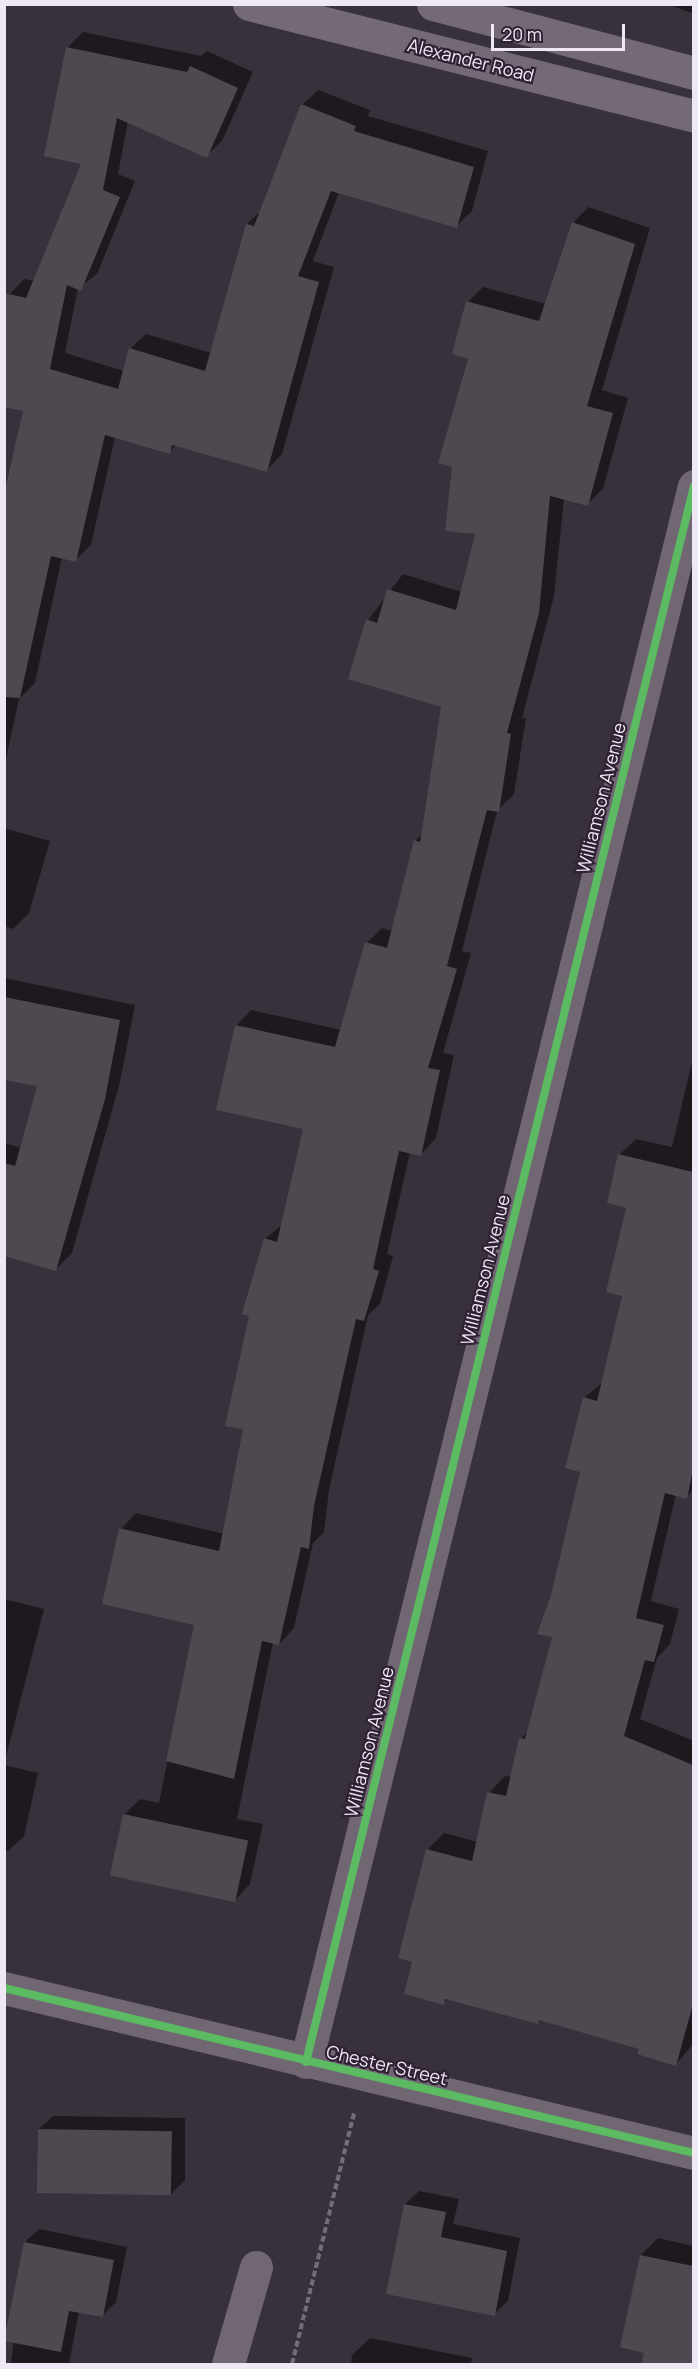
<!DOCTYPE html>
<html>
<head>
<meta charset="utf-8">
<style>
	body { margin:0 }
	#map { position:relative; width:698px; height:2369px; overflow:hidden; background:#38303b; font-family:Manrope,sans-serif }
	div>[style] { position:absolute }
	[style*='--x'] { left:calc(var(--x)*1px); top:calc(var(--y)*1px); width:calc(var(--w)*1px); rotate:calc(var(--a)*1deg) }
	.shadow>* { inset:0; background:#0007 }
	.building>* { inset:0; background:#4e4850; transform-origin:0 0 }
	.path>* { height:4px; margin-top:-2px; transform-origin:0; background:repeating-linear-gradient(90deg,#746d77 0 6px,transparent 0 9px) }
	.minor>* { height:33px; margin:-16.5px; padding:0 16.5px; transform-origin:16.5px; border-radius:16.5px; background:#706773 }
	.secondary>* { height:33px; margin:-16.5px; padding:0 16.5px; transform-origin:16.5px; border-radius:16.5px; background:#746a77 }
	.cycleway>* { height:8px; margin:-4px; padding:0 4px; transform-origin:4px; border-radius:4px; background:#5cba63 }
	span { translate:-50% -50%; white-space:nowrap; text-align:center; line-height:1.15; -webkit-text-stroke:4.5px #302234; paint-order:stroke }
	.street-label { font-size:18px; color:#f0e7f4 }
	.frame { position:absolute; inset:0; border:6px solid #f0e7f4; pointer-events:none }
	.scale { position:absolute; left:491px; top:24px; width:134px; height:27px; box-sizing:border-box; border:3px solid #f0e7f4; border-top:0; padding-left:8px; font-size:18px; line-height:21px; white-space:nowrap; color:#f0e7f4; -webkit-text-stroke:4px #302234; paint-order:stroke }
</style>
</head>
<body>
<div id="map">
	<div class="shadow">
		<div style="clip-path:polygon(667px 4px,694px 4px,694px 14px)"></div>
		<div style="clip-path:polygon(83px 32px,201px 56px,207px 51px,253px 72px,222px 141px,206px 156px,128px 121px,118px 174px,135px 181px,97px 274px,78px 288px,65px 353px,124px 371px,130px 349px,146px 334px,211px 353px,247px 224px,262px 210px,302px 105px,318px 90px,370px 110px,368px 116px,488px 151px,472px 211px,456px 226px,339px 192px,313px 261px,334px 267px,282px 454px,267px 470px,177px 444px,169px 452px,115px 437px,91px 545px,75px 560px,62px 557px,35px 683px,19px 699px,4px 768px,4px 489px,25px 410px,9px 295px,24px 279px,35px 281px,83px 163px,67px 48px)"></div>
		<div style="clip-path:polygon(588px 207px,650px 228px,602px 390px,628px 398px,603px 489px,587px 504px,564px 498px,554px 596px,522px 718px,526px 718px,514px 794px,497px 811px,462px 951px,471px 953px,443px 1053px,454px 1055px,436px 1138px,421px 1154px,410px 1152px,387px 1254px,393px 1256px,380px 1304px,368px 1315px,329px 1490px,324px 1532px,313px 1543px,294px 1628px,279px 1644px,273px 1642px,237px 1819px,263px 1824px,250px 1884px,235px 1900px,113px 1875px,125px 1814px,140px 1799px,159px 1803px,195px 1624px,121px 1529px,136px 1513px,224px 1534px,244px 1428px,265px 1239px,283px 1224px,304px 1128px,236px 1026px,251px 1010px,342px 1030px,367px 943px,382px 928px,393px 931px,415px 841px,423px 833px,443px 706px,368px 620px,403px 574px,462px 592px,477px 533px,468px 302px,483px 287px,546px 304px,573px 223px)"></div>
		<div style="clip-path:polygon(4px 828px,50px 841px,29px 913px,13px 929px,4px 926px)"></div>
		<div style="clip-path:polygon(4px 978px,135px 1005px,120px 1082px,72px 1253px,56px 1269px,4px 1255px,4px 1143px,22px 1148px,39px 1085px,4px 1078px)"></div>
		<div style="clip-path:polygon(694px 1053px,694px 1489px,686px 1497px,676px 1494px,651px 1601px,679px 1609px,670px 1644px,657px 1658px,640px 1719px,694px 1741px,694px 2043px,676px 2064px,641px 2048px,541px 2019px,537px 2023px,448px 1998px,443px 2003px,413px 1961px,427px 1850px,444px 1833px,478px 1842px,489px 1793px,505px 1776px,512px 1777px,521px 1739px,528px 1731px,554px 1636px,552px 1595px,581px 1471px,584px 1398px,603px 1382px,624px 1295px,628px 1207px,619px 1155px,636px 1139px,672px 1147px)"></div>
		<div style="clip-path:polygon(4px 1599px,44px 1609px,4px 1764px)"></div>
		<div style="clip-path:polygon(4px 1765px,38px 1773px,24px 1836px,8px 1851px,4px 1851px)"></div>
		<div style="clip-path:polygon(53px 2116px,185px 2118px,185px 2180px,171px 2194px,39px 2129px)"></div>
		<div style="clip-path:polygon(419px 2191px,459px 2199px,453px 2224px,520px 2238px,508px 2301px,494px 2314px,405px 2204px)"></div>
		<div style="clip-path:polygon(39px 2229px,127px 2247px,116px 2302px,102px 2316px,79px 2311px,69px 2364px,11px 2364px,25px 2242px)"></div>
		<div style="clip-path:polygon(658px 2238px,694px 2246px,694px 2364px,643px 2364px,646px 2351px,641px 2255px)"></div>
		<div style="clip-path:polygon(370px 2338px,472px 2358px,471px 2364px,351px 2364px,352px 2355px)"></div>
	</div>
	<div class="building">
		<div style="clip-path:polygon(66px 47px,187px 72px,190px 66px,238px 88px,207px 158px,117px 118px,103px 190px,120px 197px,81px 291px,67px 285px,50px 369px,118px 389px,129px 348px,205px 371px,246px 224px,254px 226px,301px 104px,356px 126px,354px 131px,474px 167px,457px 228px,331px 191px,298px 276px,319px 282px,267px 472px,172px 445px,170px 454px,105px 435px,76px 562px,51px 556px,20px 698px,4px 697px,4px 493px,23px 411px,4px 407px,4px 293px,26px 298px,81px 164px,44px 156px)"></div>
		<div style="clip-path:polygon(572px 222px,635px 244px,587px 406px,613px 413px,588px 506px,550px 496px,539px 613px,507px 733px,511px 734px,499px 812px,487px 810px,447px 966px,457px 969px,428px 1068px,440px 1070px,421px 1156px,399px 1151px,373px 1269px,379px 1271px,364px 1321px,356px 1319px,314px 1506px,309px 1549px,301px 1547px,279px 1645px,262px 1641px,234px 1779px,166px 1761px,194px 1625px,102px 1604px,119px 1528px,219px 1551px,243px 1429px,225px 1426px,249px 1316px,242px 1314px,264px 1238px,277px 1242px,303px 1129px,216px 1110px,235px 1025px,335px 1047px,365px 942px,387px 948px,414px 840px,420px 842px,441px 707px,348px 679px,366px 619px,377px 623px,387px 589px,456px 610px,475px 534px,445px 531px,452px 467px,438px 463px,468px 359px,452px 354px,466px 301px,539px 321px)"></div>
		<div style="clip-path:polygon(4px 997px,120px 1020px,105px 1099px,56px 1271px,4px 1256px,4px 1163px,15px 1166px,37px 1086px,4px 1080px)"></div>
		<div style="clip-path:polygon(618px 1154px,693px 1172px,693px 1469px,687px 1499px,665px 1493px,636px 1618px,664px 1625px,654px 1662px,645px 1660px,624px 1736px,693px 1765px,693px 2004px,676px 2066px,637px 2054px,639px 2049px,539px 2020px,538px 2024px,445px 1999px,444px 2005px,404px 1994px,412px 1962px,398px 1958px,426px 1849px,472px 1861px,487px 1792px,506px 1796px,519px 1738px,525px 1739px,552px 1637px,537px 1634px,551px 1595px,580px 1472px,565px 1468px,583px 1397px,597px 1401px,622px 1296px,606px 1292px,626px 1208px,607px 1203px)"></div>
		<div style="left:123px;top:1814px;width:128px;height:63px;rotate:12deg"></div>
		<div style="left:38px;top:2129px;width:134px;height:64px;rotate:1deg"></div>
		<div style="clip-path:polygon(404px 2204px,446px 2212px,441px 2237px,507px 2251px,495px 2316px,386px 2294px)"></div>
		<div style="clip-path:polygon(24px 2242px,114px 2260px,103px 2317px,69px 2311px,61px 2352px,4px 2341px)"></div>
		<div style="clip-path:polygon(640px 2255px,693px 2266px,693px 2364px,641px 2364px,644px 2353px,620px 2347px)"></div>
	</div>
	<div class="path">
		<div style="--x:292;--y:2364;--w:259;--a:-76.1"></div>
	</div>
	<div class="minor">
		<div style="--x:4;--y:1988;--w:709;--a:13.45"></div>
		<div style="--x:306;--y:2062;--w:1623;--a:-76.17"></div>
		<div style="--x:228;--y:2364;--w:101;--a:-73.9"></div>
	</div>
	<div class="secondary">
		<div style="--x:249;--y:4;--w:459;--a:14.1"></div>
		<div style="--x:433;--y:4;--w:270;--a:14.8"></div>
	</div>
	<div class="cycleway">
		<div style="--x:4;--y:1988;--w:709;--a:13.45"></div>
		<div style="--x:306;--y:2062;--w:1623;--a:-76.17"></div>
	</div>
	<div class="street-label">
		<span style="left:471px;top:60px;rotate:14deg">Alexander Road</span>
		<span style="left:601px;top:798px;rotate:-76deg">Williamson Avenue</span>
		<span style="left:485px;top:1270px;rotate:-76deg">Williamson Avenue</span>
		<span style="left:369px;top:1742px;rotate:-76deg">Williamson Avenue</span>
		<span style="left:387px;top:2065px;rotate:13deg">Chester Street</span>
	</div>
	<div class="frame"></div>
	<div class="scale">20 m</div>
</div>
</body>
</html>
